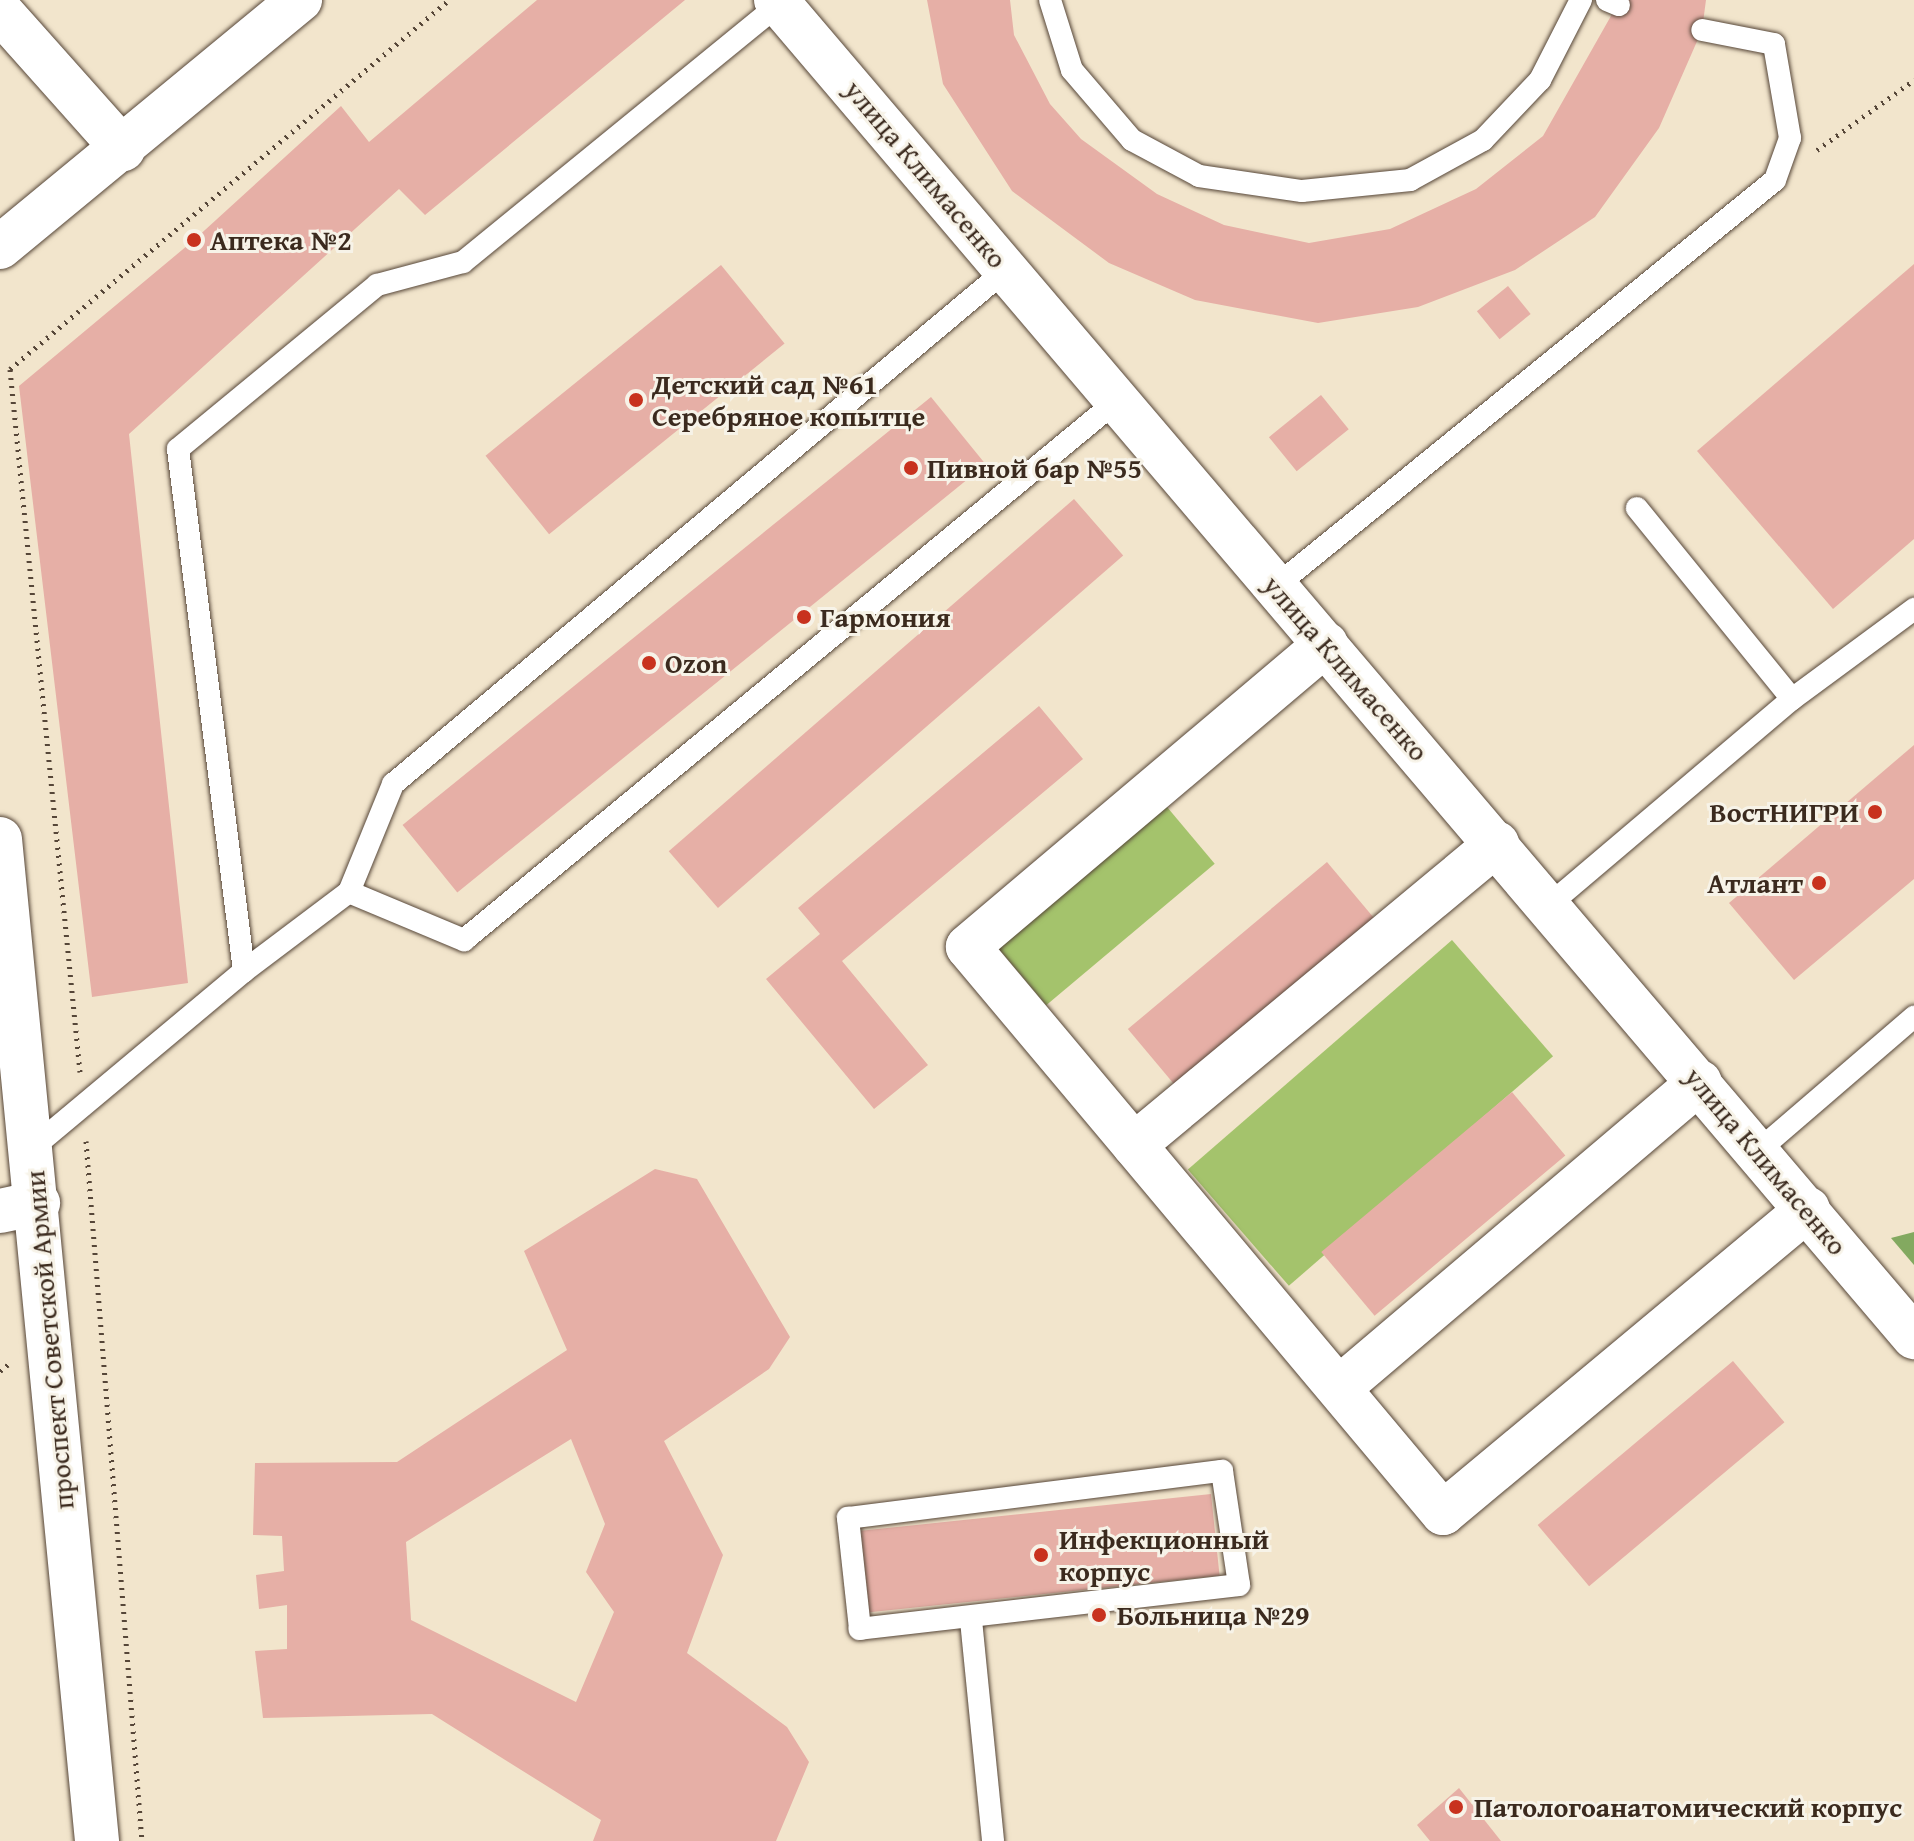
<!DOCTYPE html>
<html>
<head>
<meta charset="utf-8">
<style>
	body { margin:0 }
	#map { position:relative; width:1914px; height:1841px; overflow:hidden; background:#f2e5cc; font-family:"Gentium Book Plus",serif }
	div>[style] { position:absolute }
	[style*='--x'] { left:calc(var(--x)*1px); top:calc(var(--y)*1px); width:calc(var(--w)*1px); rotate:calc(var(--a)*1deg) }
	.green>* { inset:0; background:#a4c36c; transform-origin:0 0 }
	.forest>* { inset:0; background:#83a960 }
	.building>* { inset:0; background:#e6afa6; transform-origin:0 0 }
	.path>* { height:5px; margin-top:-2.5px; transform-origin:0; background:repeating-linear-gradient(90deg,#564638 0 2px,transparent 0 8px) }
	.roads { filter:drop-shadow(0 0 2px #564638) drop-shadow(0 0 2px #564638) }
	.lane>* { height:22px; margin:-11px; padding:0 11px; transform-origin:11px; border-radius:11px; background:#fff }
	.street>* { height:44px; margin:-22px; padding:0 22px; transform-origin:22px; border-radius:22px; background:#fff }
	.secondary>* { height:44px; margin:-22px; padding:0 22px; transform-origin:22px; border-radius:22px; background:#fff }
	.dots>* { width:22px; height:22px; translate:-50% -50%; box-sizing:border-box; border:4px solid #f7f3e8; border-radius:50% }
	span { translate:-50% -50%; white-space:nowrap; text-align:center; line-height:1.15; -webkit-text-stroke:6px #f7f3e8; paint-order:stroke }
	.street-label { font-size:28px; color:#3b2a1e }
	.poi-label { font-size:28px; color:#3b2a1e; font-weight:700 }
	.left { translate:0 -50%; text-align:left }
	.right { translate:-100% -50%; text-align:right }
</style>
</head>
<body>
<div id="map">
	<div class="green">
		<div style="left:1162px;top:801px;width:82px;height:220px;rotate:50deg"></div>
		<div style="left:1452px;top:940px;width:154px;height:350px;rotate:49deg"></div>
	</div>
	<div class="forest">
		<div style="clip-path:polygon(1914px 1232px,1914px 1265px,1891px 1238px)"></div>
	</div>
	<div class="building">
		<div style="clip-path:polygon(537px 0,685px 0,425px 215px,399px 189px,129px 434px,188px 983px,92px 997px,19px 386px,194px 240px,341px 106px,369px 142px)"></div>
		<div style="clip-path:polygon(927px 0,1010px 0,1014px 35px,1050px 104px,1081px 139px,1157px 194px,1224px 225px,1309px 243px,1390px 229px,1476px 189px,1543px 136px,1620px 0,1706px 0,1702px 30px,1659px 128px,1595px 217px,1515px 270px,1418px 307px,1318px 323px,1195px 300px,1109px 263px,1012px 191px,943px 84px)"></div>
		<div style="clip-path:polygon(1914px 264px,1914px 539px,1833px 609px,1697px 451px)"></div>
		<div style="left:721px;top:265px;width:101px;height:303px;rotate:51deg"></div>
		<div style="left:1508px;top:286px;width:36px;height:40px;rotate:51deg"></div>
		<div style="left:1321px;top:395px;width:44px;height:67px;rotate:51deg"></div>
		<div style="left:931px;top:397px;width:87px;height:680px;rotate:51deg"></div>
		<div style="left:1074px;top:499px;width:75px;height:537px;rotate:49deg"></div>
		<div style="clip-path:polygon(1039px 706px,1083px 759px,842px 961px,928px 1065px,874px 1109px,766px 979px,820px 934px,798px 908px)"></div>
		<div style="clip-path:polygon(1914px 745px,1914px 879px,1794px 980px,1729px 903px)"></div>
		<div style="left:1327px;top:862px;width:75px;height:260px;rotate:50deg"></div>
		<div style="left:1512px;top:1092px;width:83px;height:249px;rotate:50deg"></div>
		<div style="clip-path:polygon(evenodd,655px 1169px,697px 1179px,790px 1337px,769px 1369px,664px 1441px,723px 1555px,687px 1653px,787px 1727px,809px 1762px,776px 1841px,593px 1841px,601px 1820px,432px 1714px,263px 1718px,255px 1651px,287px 1649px,287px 1605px,259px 1609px,256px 1575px,284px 1571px,282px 1536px,253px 1535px,255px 1463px,397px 1462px,567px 1350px,524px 1251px,655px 1169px,571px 1439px,605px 1524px,586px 1572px,614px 1612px,576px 1702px,411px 1620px,406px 1542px,571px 1439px)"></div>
		<div style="left:1733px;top:1361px;width:80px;height:255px;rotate:50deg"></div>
		<div style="left:1211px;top:1494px;width:82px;height:352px;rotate:84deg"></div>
		<div style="clip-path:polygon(1459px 1788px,1501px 1841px,1430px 1841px,1417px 1825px)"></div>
	</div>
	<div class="path">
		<div style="--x:1817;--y:150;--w:120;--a:-35.8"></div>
		<div style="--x:80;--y:1072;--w:706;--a:-95.69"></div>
		<div style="--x:10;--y:369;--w:573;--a:-40.05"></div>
		<div style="--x:86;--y:1141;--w:702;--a:85.43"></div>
		<div style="--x:0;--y:1371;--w:13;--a:-39"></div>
	</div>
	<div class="roads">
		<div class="lane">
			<div style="--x:1050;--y:0;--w:73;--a:72.6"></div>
			<div style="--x:1072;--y:70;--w:92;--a:49.4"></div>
			<div style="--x:1132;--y:140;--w:76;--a:28.2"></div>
			<div style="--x:1199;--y:176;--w:104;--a:8.3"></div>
			<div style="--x:1302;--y:191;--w:109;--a:-5.8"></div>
			<div style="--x:1410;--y:180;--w:83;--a:-28.7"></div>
			<div style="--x:1483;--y:140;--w:83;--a:-46.5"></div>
			<div style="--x:1540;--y:80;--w:90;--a:-62.9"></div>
			<div style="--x:1607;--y:0;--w:13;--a:23"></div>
			<div style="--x:1276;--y:586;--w:643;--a:-39.13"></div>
			<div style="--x:1775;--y:180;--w:45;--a:-70.3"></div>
			<div style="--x:1790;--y:138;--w:95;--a:-99.7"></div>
			<div style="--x:1774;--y:44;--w:73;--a:-169"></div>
			<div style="--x:1792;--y:699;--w:152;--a:-36.4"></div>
			<div style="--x:349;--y:892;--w:125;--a:22.7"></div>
			<div style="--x:464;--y:940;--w:848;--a:-39.55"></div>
			<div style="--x:1549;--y:905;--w:319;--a:-40.3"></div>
			<div style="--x:1792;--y:699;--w:246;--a:-129.1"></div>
			<div style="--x:244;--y:971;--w:526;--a:-97.21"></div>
			<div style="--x:178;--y:449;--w:258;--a:-39.5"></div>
			<div style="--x:377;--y:285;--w:89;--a:-15"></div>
			<div style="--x:463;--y:262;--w:413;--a:-39.2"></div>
			<div style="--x:30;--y:1150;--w:279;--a:-39.9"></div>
			<div style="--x:244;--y:971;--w:131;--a:-37"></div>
			<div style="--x:349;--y:892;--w:117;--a:-67.8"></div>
			<div style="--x:393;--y:784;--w:801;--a:-39.99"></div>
			<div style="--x:1758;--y:1151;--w:206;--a:-40.7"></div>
			<div style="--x:1222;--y:1471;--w:115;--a:81.5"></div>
			<div style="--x:1239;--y:1585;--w:382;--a:173.4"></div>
			<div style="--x:860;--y:1629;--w:112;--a:-96.2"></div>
			<div style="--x:848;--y:1518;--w:377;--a:-7.2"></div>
			<div style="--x:971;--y:1620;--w:222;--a:84.3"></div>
		</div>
		<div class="street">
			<div style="--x:0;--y:11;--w:185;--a:48.3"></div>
			<div style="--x:1326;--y:644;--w:469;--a:139.8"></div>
			<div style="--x:968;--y:947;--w:739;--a:50"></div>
			<div style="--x:1443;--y:1513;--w:475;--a:-39.8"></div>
			<div style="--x:1134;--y:1145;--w:472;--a:-39.7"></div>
			<div style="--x:0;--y:1211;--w:39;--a:-12"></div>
			<div style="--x:1339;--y:1388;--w:473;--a:-40.3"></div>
		</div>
		<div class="secondary">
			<div style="--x:776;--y:0;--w:1756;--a:49.6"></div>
			<div style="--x:0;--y:247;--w:389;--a:-39.5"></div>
			<div style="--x:0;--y:839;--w:1007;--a:84.47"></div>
		</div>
	</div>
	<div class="dots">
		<div style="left:194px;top:240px;background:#c8321e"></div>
		<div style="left:636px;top:400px;background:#c8321e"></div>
		<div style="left:911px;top:468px;background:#c8321e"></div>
		<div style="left:804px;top:617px;background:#c8321e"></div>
		<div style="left:649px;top:663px;background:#c8321e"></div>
		<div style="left:1875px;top:812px;background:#c8321e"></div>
		<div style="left:1819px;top:883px;background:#c8321e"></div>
		<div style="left:1041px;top:1555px;background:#c8321e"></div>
		<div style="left:1099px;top:1615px;background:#c8321e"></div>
		<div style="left:1456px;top:1807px;background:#c8321e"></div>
	</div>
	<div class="street-label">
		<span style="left:926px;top:174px;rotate:50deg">улица Климасенко</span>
		<span style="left:1346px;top:668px;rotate:49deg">улица Климасенко</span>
		<span style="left:1766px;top:1161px;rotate:50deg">улица Климасенко</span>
		<span style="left:49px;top:1340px;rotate:-95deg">проспект Советской Армии</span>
	</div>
	<div class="poi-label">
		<span class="left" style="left:210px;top:240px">Аптека №2</span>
		<span class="left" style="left:652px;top:400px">Детский сад №61<br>Серебряное копытце</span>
		<span class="left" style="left:927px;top:468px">Пивной бар №55</span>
		<span class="left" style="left:820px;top:617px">Гармония</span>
		<span class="left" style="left:665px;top:663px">Ozon</span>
		<span class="right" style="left:1859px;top:812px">ВостНИГРИ</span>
		<span class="right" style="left:1803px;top:883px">Атлант</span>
		<span class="left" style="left:1059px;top:1555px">Инфекционный<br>корпус</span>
		<span class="left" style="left:1117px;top:1615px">Больница №29</span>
		<span class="left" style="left:1474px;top:1807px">Патологоанатомический корпус</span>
	</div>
</div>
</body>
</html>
